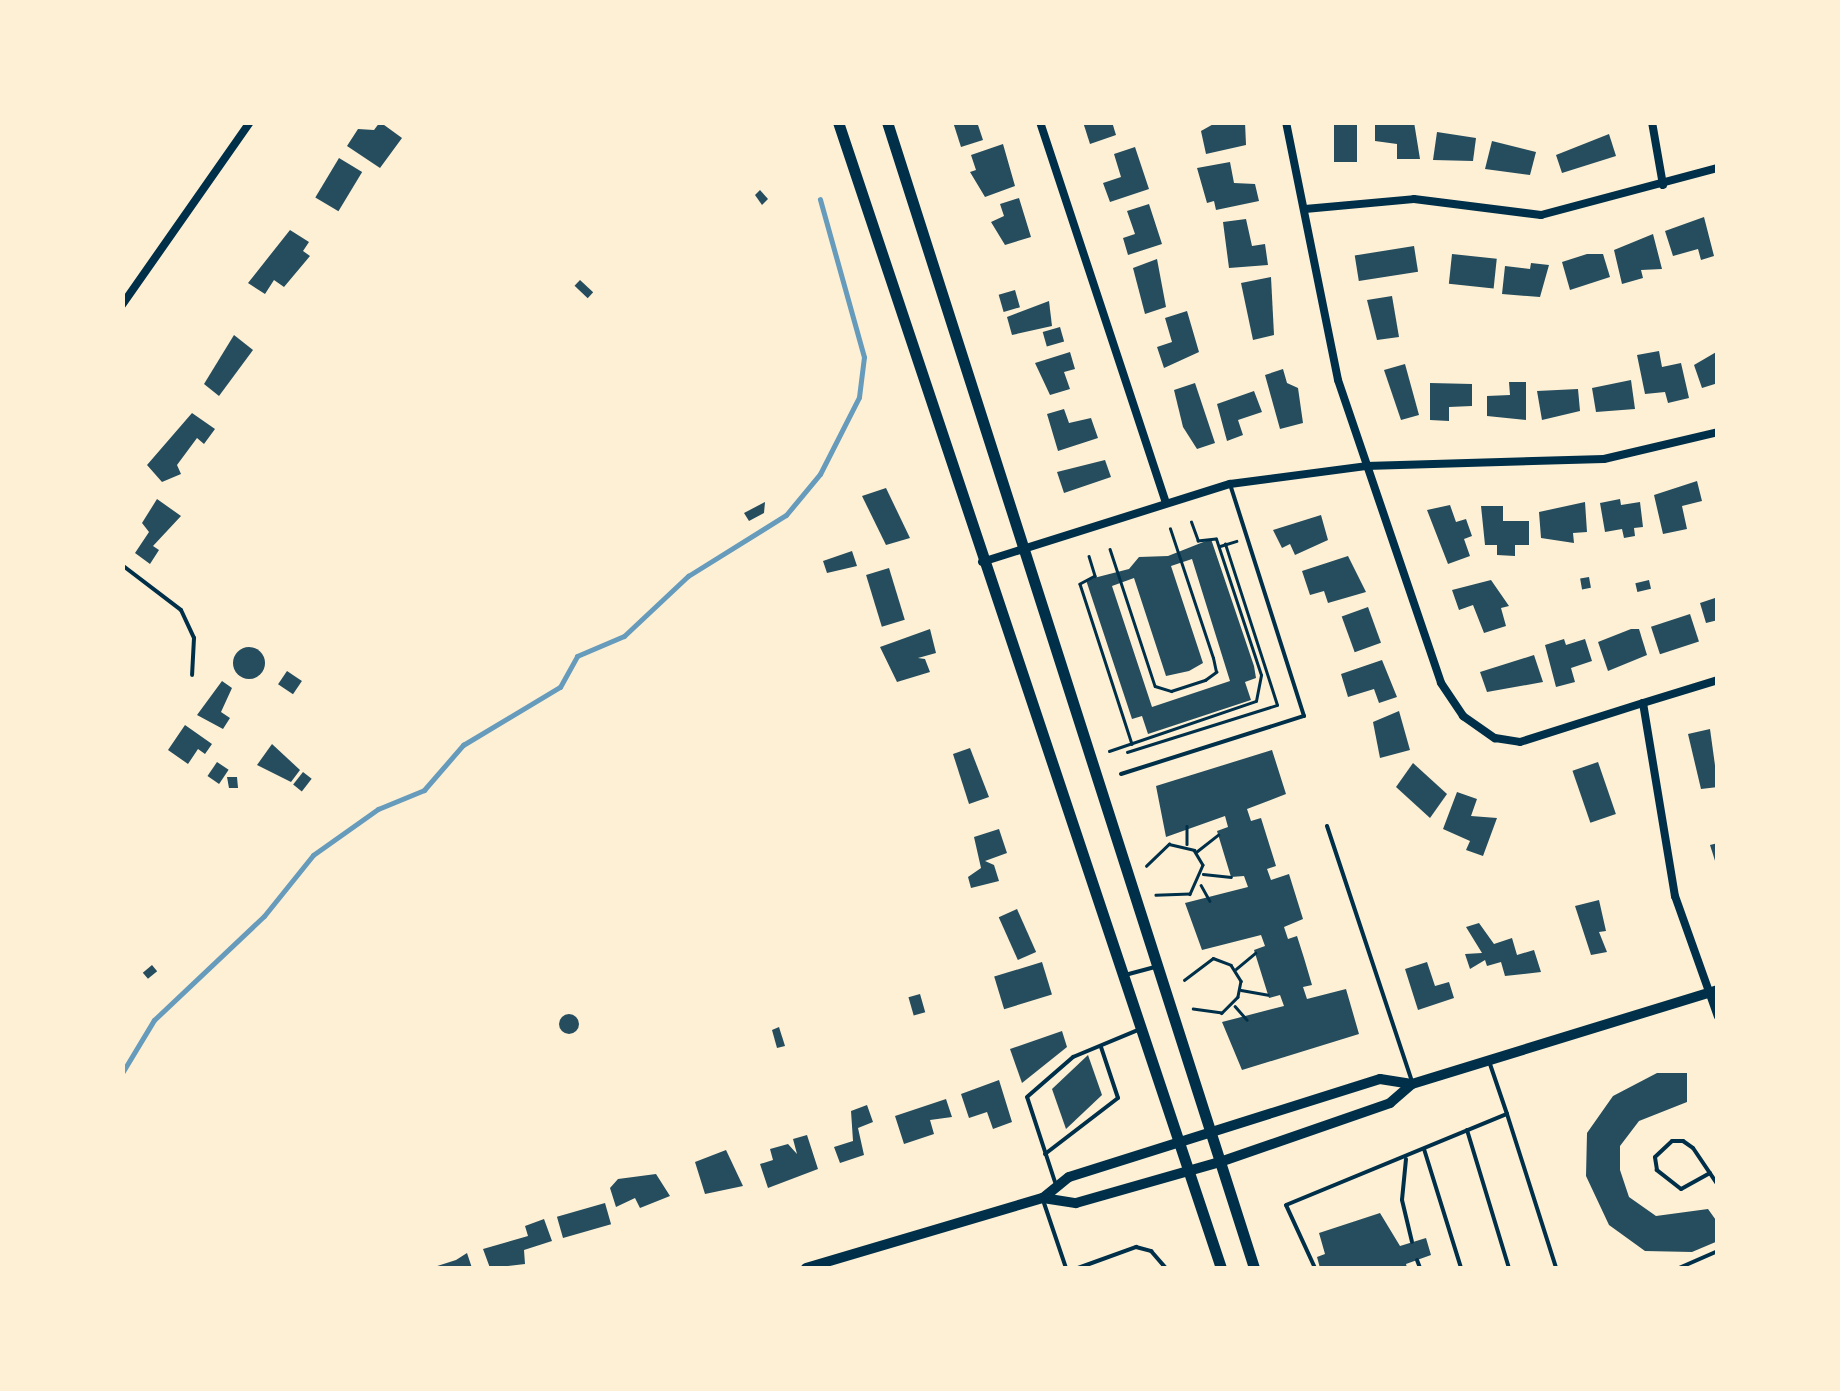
<!DOCTYPE html>
<html>
<head>
<meta charset="utf-8">
<style>
	body { margin:0 }
	#map { position:relative; width:1840px; height:1391px; overflow:hidden; background:#fdf0d5; font-family:Overpass,sans-serif }
	div>[style] { position:absolute }
	[style*='--x'] { left:calc(var(--x)*1px); top:calc(var(--y)*1px); width:calc(var(--w)*1px); rotate:calc(var(--a)*1deg) }
	.stream>* { height:5px; margin:-2.5px; padding:0 2.5px; transform-origin:2.5px; border-radius:2.5px; background:#669bbc }
	.building>* { inset:0; background:#264d5e; transform-origin:0 0 }
	.round { border-radius:50% }
	.path>* { height:2.5px; margin:-1.25px; padding:0 1.25px; transform-origin:1.25px; border-radius:1.25px; background:#003049 }
	.service>* { height:4px; margin:-2px; padding:0 2px; transform-origin:2px; border-radius:2px; background:#003049 }
	.minor>* { height:8px; margin:-4px; padding:0 4px; transform-origin:4px; border-radius:4px; background:#003049 }
	.tertiary>* { height:10px; margin:-5px; padding:0 5px; transform-origin:5px; border-radius:5px; background:#003049 }
	.secondary>* { height:11px; margin:-5.5px; padding:0 5.5px; transform-origin:5.5px; border-radius:5.5px; background:#003049 }
	span { translate:-50% -50%; white-space:nowrap; text-align:center; line-height:1.15; -webkit-text-stroke:9px #fdf0d5; paint-order:stroke }
	.frame { position:absolute; inset:0; border:125px solid #fdf0d5; pointer-events:none }
</style>
</head>
<body>
<div id="map">
	<div class="stream">
		<div style="--x:122;--y:1073;--w:62;--a:-58.9"></div>
		<div style="--x:154;--y:1020;--w:151;--a:-43.4"></div>
		<div style="--x:264;--y:916;--w:78;--a:-51.2"></div>
		<div style="--x:313;--y:855;--w:80;--a:-35.3"></div>
		<div style="--x:378;--y:809;--w:50;--a:-22.4"></div>
		<div style="--x:424;--y:790;--w:60;--a:-49.1"></div>
		<div style="--x:463;--y:745;--w:113;--a:-30.9"></div>
		<div style="--x:560;--y:687;--w:35;--a:-61"></div>
		<div style="--x:577;--y:656;--w:51;--a:-23.1"></div>
		<div style="--x:624;--y:636;--w:88;--a:-43.2"></div>
		<div style="--x:688;--y:576;--w:115;--a:-31.9"></div>
		<div style="--x:786;--y:515;--w:53;--a:-50.3"></div>
		<div style="--x:820;--y:474;--w:86;--a:-63.1"></div>
		<div style="--x:859;--y:397;--w:40;--a:-82.9"></div>
		<div style="--x:864;--y:357;--w:164;--a:-105.6"></div>
	</div>
	<div class="building">
		<div style="clip-path:polygon(380px 122px,402px 138px,380px 168px,347px 146px,358px 129px,374px 130px)"></div>
		<div style="clip-path:polygon(953px 122px,977px 122px,983px 140px,961px 147px)"></div>
		<div style="clip-path:polygon(1083px 122px,1112px 122px,1116px 135px,1090px 144px)"></div>
		<div style="clip-path:polygon(1217px 122px,1245px 122px,1246px 145px,1206px 154px,1201px 131px)"></div>
		<div style="left:1334px;top:122px;width:23px;height:40px"></div>
		<div style="clip-path:polygon(1375px 122px,1414px 122px,1420px 159px,1397px 159px,1397px 144px,1375px 141px)"></div>
		<div style="clip-path:polygon(1437px 132px,1476px 138px,1473px 161px,1433px 160px)"></div>
		<div style="clip-path:polygon(1609px 134px,1616px 156px,1562px 173px,1556px 155px)"></div>
		<div style="clip-path:polygon(1492px 141px,1536px 152px,1530px 175px,1485px 169px)"></div>
		<div style="clip-path:polygon(1003px 144px,1015px 186px,985px 197px,970px 172px,976px 170px,971px 155px)"></div>
		<div style="clip-path:polygon(1135px 147px,1149px 189px,1110px 202px,1103px 183px,1121px 177px,1114px 154px)"></div>
		<div style="left:339px;top:158px;width:27px;height:46px;rotate:31deg"></div>
		<div style="clip-path:polygon(1230px 162px,1234px 183px,1255px 184px,1259px 201px,1216px 210px,1214px 201px,1207px 203px,1197px 168px)"></div>
		<div style="clip-path:polygon(760px 190px,768px 199px,762px 205px,755px 195px)"></div>
		<div style="clip-path:polygon(1019px 198px,1031px 237px,1005px 245px,991px 222px,1004px 216px,1000px 204px)"></div>
		<div style="clip-path:polygon(1149px 204px,1162px 244px,1128px 255px,1123px 238px,1135px 234px,1127px 211px)"></div>
		<div style="clip-path:polygon(1704px 217px,1714px 256px,1701px 260px,1698px 249px,1673px 256px,1665px 231px)"></div>
		<div style="clip-path:polygon(1246px 219px,1252px 246px,1265px 244px,1268px 265px,1229px 268px,1223px 222px)"></div>
		<div style="clip-path:polygon(290px 230px,309px 242px,303px 251px,310px 256px,284px 287px,274px 280px,265px 294px,248px 283px)"></div>
		<div style="clip-path:polygon(1653px 234px,1662px 269px,1641px 270px,1643px 278px,1622px 284px,1614px 250px)"></div>
		<div style="left:1414px;top:246px;width:26px;height:60px;rotate:81deg"></div>
		<div style="left:1452px;top:254px;width:45px;height:30px;rotate:6deg"></div>
		<div style="clip-path:polygon(1587px 254px,1603px 254px,1610px 277px,1570px 290px,1562px 262px)"></div>
		<div style="clip-path:polygon(1157px 259px,1166px 307px,1145px 314px,1133px 268px)"></div>
		<div style="clip-path:polygon(1531px 263px,1549px 265px,1540px 297px,1502px 294px,1505px 266px,1530px 269px)"></div>
		<div style="clip-path:polygon(1271px 277px,1274px 335px,1253px 340px,1241px 283px)"></div>
		<div style="left:580px;top:280px;width:18px;height:8px;rotate:43deg"></div>
		<div style="left:1015px;top:290px;width:18px;height:17px;rotate:74deg"></div>
		<div style="clip-path:polygon(1392px 296px,1399px 337px,1377px 340px,1367px 300px)"></div>
		<div style="clip-path:polygon(1049px 301px,1052px 326px,1012px 335px,1007px 317px)"></div>
		<div style="clip-path:polygon(1187px 311px,1199px 352px,1164px 368px,1157px 347px,1172px 342px,1165px 318px)"></div>
		<div style="left:1060px;top:327px;width:15px;height:18px;rotate:74deg"></div>
		<div style="clip-path:polygon(234px 335px,253px 350px,219px 396px,204px 384px)"></div>
		<div style="clip-path:polygon(1659px 351px,1662px 367px,1681px 363px,1689px 398px,1668px 403px,1665px 392px,1645px 394px,1637px 355px)"></div>
		<div style="clip-path:polygon(1718px 351px,1718px 383px,1702px 388px,1694px 365px)"></div>
		<div style="clip-path:polygon(1070px 352px,1075px 369px,1064px 372px,1070px 389px,1050px 395px,1035px 363px)"></div>
		<div style="clip-path:polygon(1405px 364px,1419px 415px,1401px 420px,1384px 370px)"></div>
		<div style="clip-path:polygon(1283px 369px,1287px 383px,1298px 388px,1303px 423px,1280px 429px,1265px 375px)"></div>
		<div style="clip-path:polygon(1631px 380px,1635px 409px,1596px 412px,1592px 388px)"></div>
		<div style="clip-path:polygon(1509px 382px,1526px 382px,1526px 420px,1487px 416px,1487px 396px,1510px 395px)"></div>
		<div style="clip-path:polygon(1195px 383px,1215px 443px,1197px 449px,1183px 427px,1174px 390px)"></div>
		<div style="clip-path:polygon(1430px 383px,1472px 384px,1472px 406px,1449px 407px,1449px 421px,1430px 420px)"></div>
		<div style="clip-path:polygon(1578px 389px,1580px 411px,1542px 420px,1537px 391px)"></div>
		<div style="clip-path:polygon(1254px 391px,1262px 412px,1238px 420px,1243px 435px,1227px 441px,1217px 404px)"></div>
		<div style="clip-path:polygon(1064px 409px,1069px 423px,1091px 418px,1098px 438px,1058px 451px,1047px 414px)"></div>
		<div style="clip-path:polygon(192px 413px,215px 429px,204px 444px,197px 438px,177px 465px,181px 474px,162px 482px,147px 465px)"></div>
		<div style="clip-path:polygon(1105px 460px,1111px 477px,1064px 493px,1057px 472px)"></div>
		<div style="clip-path:polygon(1697px 481px,1702px 501px,1682px 506px,1687px 529px,1663px 534px,1654px 495px)"></div>
		<div style="clip-path:polygon(886px 488px,910px 538px,886px 545px,862px 496px)"></div>
		<div style="clip-path:polygon(157px 499px,181px 516px,153px 546px,159px 550px,150px 564px,135px 553px,149px 532px,142px 523px)"></div>
		<div style="clip-path:polygon(1620px 499px,1621px 505px,1640px 502px,1643px 527px,1634px 528px,1635px 536px,1624px 538px,1622px 529px,1605px 532px,1600px 503px)"></div>
		<div style="clip-path:polygon(765px 502px,764px 513px,749px 521px,744px 513px)"></div>
		<div style="clip-path:polygon(1585px 502px,1587px 532px,1573px 533px,1574px 543px,1541px 538px,1539px 512px)"></div>
		<div style="clip-path:polygon(1450px 505px,1456px 522px,1466px 519px,1472px 536px,1464px 539px,1470px 556px,1448px 564px,1427px 510px)"></div>
		<div style="clip-path:polygon(1481px 506px,1503px 506px,1503px 521px,1529px 521px,1529px 545px,1515px 545px,1515px 556px,1497px 555px,1497px 545px,1485px 545px)"></div>
		<div style="clip-path:polygon(1321px 515px,1328px 540px,1295px 555px,1290px 544px,1282px 548px,1273px 530px)"></div>
		<div style="clip-path:polygon(evenodd,1211px 539px,1254px 666px,1256px 678px,1245px 682px,1251px 700px,1148px 734px,1142px 716px,1132px 719px,1086px 580px,1129px 569px,1139px 557px,1168px 556px,1211px 539px,1192px 559px,1230px 681px,1152px 707px,1112px 586px,1134px 578px,1166px 676px,1189px 671px,1203px 663px,1171px 566px,1192px 559px)"></div>
		<div style="clip-path:polygon(852px 551px,857px 566px,827px 573px,823px 561px)"></div>
		<div style="clip-path:polygon(1348px 556px,1366px 592px,1328px 603px,1324px 591px,1310px 595px,1302px 571px)"></div>
		<div style="left:889px;top:568px;width:54px;height:24px;rotate:73deg"></div>
		<div style="left:1589px;top:577px;width:11px;height:9px;rotate:80deg"></div>
		<div style="clip-path:polygon(1491px 580px,1509px 606px,1501px 608px,1506px 626px,1484px 633px,1473px 605px,1459px 610px,1452px 590px)"></div>
		<div style="left:1649px;top:580px;width:9px;height:14px;rotate:77deg"></div>
		<div style="clip-path:polygon(1718px 597px,1718px 620px,1706px 623px,1700px 603px)"></div>
		<div style="left:1368px;top:607px;width:38px;height:28px;rotate:70deg"></div>
		<div style="left:1690px;top:614px;width:29px;height:41px;rotate:72deg"></div>
		<div style="clip-path:polygon(930px 629px,936px 653px,918px 658px,925px 659px,930px 672px,897px 682px,880px 647px)"></div>
		<div style="clip-path:polygon(1631px 629px,1639px 629px,1647px 655px,1608px 671px,1598px 642px)"></div>
		<div style="clip-path:polygon(1564px 639px,1566px 645px,1585px 639px,1592px 661px,1571px 668px,1575px 682px,1556px 687px,1545px 645px)"></div>
		<div class="round" style="left:233px;top:647px;width:32px;height:32px"></div>
		<div style="clip-path:polygon(1534px 655px,1543px 682px,1487px 692px,1480px 672px)"></div>
		<div style="clip-path:polygon(1382px 660px,1397px 697px,1379px 703px,1374px 689px,1348px 697px,1341px 674px)"></div>
		<div style="left:287px;top:671px;width:18px;height:16px;rotate:34deg"></div>
		<div style="clip-path:polygon(222px 681px,232px 688px,221px 712px,230px 718px,223px 729px,197px 715px)"></div>
		<div style="clip-path:polygon(1399px 711px,1410px 750px,1380px 758px,1373px 722px)"></div>
		<div style="clip-path:polygon(185px 725px,212px 744px,205px 754px,198px 749px,188px 764px,168px 750px)"></div>
		<div style="clip-path:polygon(1710px 729px,1718px 787px,1701px 789px,1688px 734px)"></div>
		<div style="clip-path:polygon(272px 744px,300px 770px,291px 782px,257px 765px)"></div>
		<div style="clip-path:polygon(970px 748px,989px 797px,969px 804px,953px 754px)"></div>
		<div style="clip-path:polygon(1272px 750px,1286px 794px,1247px 809px,1251px 821px,1261px 818px,1276px 866px,1267px 869px,1271px 880px,1289px 874px,1303px 919px,1284px 927px,1288px 939px,1297px 936px,1304px 958px,1312px 985px,1303px 987px,1307px 999px,1346px 989px,1359px 1034px,1242px 1070px,1222px 1022px,1284px 1006px,1280px 995px,1269px 998px,1254px 950px,1265px 946px,1261px 935px,1202px 950px,1185px 903px,1248px 887px,1244px 876px,1231px 877px,1217px 831px,1228px 827px,1225px 816px,1166px 837px,1156px 786px)"></div>
		<div style="left:217px;top:762px;width:14px;height:17px;rotate:34deg"></div>
		<div style="left:1598px;top:762px;width:55px;height:27px;rotate:71deg"></div>
		<div style="clip-path:polygon(1413px 763px,1447px 794px,1430px 818px,1396px 787px)"></div>
		<div style="left:303px;top:772px;width:11px;height:16px;rotate:38deg"></div>
		<div style="clip-path:polygon(227px 777px,237px 777px,238px 788px,229px 788px)"></div>
		<div style="clip-path:polygon(1457px 792px,1477px 799px,1471px 816px,1497px 818px,1483px 856px,1466px 850px,1470px 841px,1443px 829px)"></div>
		<div style="clip-path:polygon(999px 829px,1007px 853px,985px 861px,994px 865px,999px 881px,971px 888px,968px 877px,981px 868px,974px 837px)"></div>
		<div style="clip-path:polygon(1718px 843px,1718px 867px,1717px 867px,1710px 845px)"></div>
		<div style="clip-path:polygon(1599px 900px,1606px 931px,1599px 932px,1607px 952px,1591px 955px,1575px 906px)"></div>
		<div style="left:1017px;top:909px;width:47px;height:20px;rotate:66deg"></div>
		<div style="clip-path:polygon(1479px 923px,1494px 944px,1512px 938px,1517px 955px,1534px 950px,1541px 972px,1505px 976px,1501px 962px,1487px 966px,1485px 960px,1470px 969px,1465px 954px,1482px 953px,1466px 927px)"></div>
		<div style="left:1042px;top:962px;width:34px;height:50px;rotate:73deg"></div>
		<div style="clip-path:polygon(1427px 962px,1435px 986px,1449px 982px,1454px 998px,1418px 1010px,1405px 969px)"></div>
		<div style="left:152px;top:965px;width:8px;height:12px;rotate:50deg"></div>
		<div style="left:920px;top:994px;width:19px;height:12px;rotate:74deg"></div>
		<div class="round" style="left:559px;top:1014px;width:20px;height:20px"></div>
		<div style="clip-path:polygon(779px 1027px,785px 1046px,777px 1048px,772px 1030px)"></div>
		<div style="clip-path:polygon(1062px 1031px,1067px 1047px,1022px 1083px,1010px 1049px)"></div>
		<div style="clip-path:polygon(1088px 1055px,1102px 1095px,1066px 1129px,1052px 1089px)"></div>
		<div style="clip-path:polygon(1657px 1073px,1687px 1073px,1687px 1102px,1639px 1121px,1620px 1146px,1620px 1170px,1629px 1197px,1656px 1216px,1708px 1209px,1718px 1223px,1718px 1241px,1692px 1252px,1645px 1251px,1609px 1225px,1586px 1176px,1587px 1133px,1613px 1096px)"></div>
		<div style="clip-path:polygon(999px 1080px,1012px 1122px,993px 1129px,987px 1112px,969px 1118px,961px 1094px)"></div>
		<div style="clip-path:polygon(946px 1099px,952px 1117px,930px 1120px,934px 1134px,904px 1144px,895px 1116px)"></div>
		<div style="clip-path:polygon(867px 1105px,873px 1122px,858px 1128px,864px 1155px,840px 1163px,834px 1147px,853px 1141px,851px 1111px)"></div>
		<div style="clip-path:polygon(807px 1135px,818px 1169px,768px 1188px,760px 1164px,773px 1160px,770px 1149px,788px 1144px,797px 1154px,793px 1139px)"></div>
		<div style="clip-path:polygon(726px 1150px,743px 1186px,705px 1194px,695px 1162px)"></div>
		<div style="clip-path:polygon(656px 1174px,670px 1196px,640px 1208px,635px 1198px,616px 1207px,610px 1188px,618px 1179px)"></div>
		<div style="left:605px;top:1203px;width:22px;height:50px;rotate:74deg"></div>
		<div style="clip-path:polygon(1380px 1213px,1400px 1246px,1426px 1238px,1431px 1255px,1406px 1264px,1407px 1268px,1320px 1268px,1317px 1257px,1325px 1254px,1319px 1233px)"></div>
		<div style="clip-path:polygon(544px 1219px,552px 1241px,524px 1250px,525px 1264px,490px 1268px,483px 1249px,528px 1236px,525px 1226px)"></div>
		<div style="clip-path:polygon(467px 1253px,472px 1268px,431px 1268px,456px 1260px)"></div>
	</div>
	<div class="path">
		<div style="--x:1220;--y:546;--w:17;--a:-17"></div>
		<div style="--x:1110;--y:549;--w:144;--a:71.8"></div>
		<div style="--x:1155;--y:686;--w:17;--a:17"></div>
		<div style="--x:1171;--y:691;--w:36;--a:-18"></div>
		<div style="--x:1205;--y:680;--w:14;--a:-36"></div>
		<div style="--x:1216;--y:672;--w:14;--a:-102"></div>
		<div style="--x:1213;--y:658;--w:136;--a:-108.4"></div>
		<div style="--x:1089;--y:556;--w:21;--a:73"></div>
		<div style="--x:1095;--y:576;--w:17;--a:152"></div>
		<div style="--x:1080;--y:584;--w:168;--a:72"></div>
		<div style="--x:1109;--y:751;--w:155;--a:-18.8"></div>
		<div style="--x:1256;--y:701;--w:26;--a:-79"></div>
		<div style="--x:1261;--y:675;--w:143;--a:-108.3"></div>
		<div style="--x:1216;--y:539;--w:18;--a:174"></div>
		<div style="--x:1198;--y:541;--w:20;--a:-110"></div>
		<div style="--x:1127;--y:752;--w:157;--a:-17.4"></div>
		<div style="--x:1277;--y:705;--w:169;--a:-107.9"></div>
		<div style="--x:1187;--y:826;--w:18;--a:90"></div>
		<div style="--x:1196;--y:852;--w:28;--a:-38"></div>
		<div style="--x:1146;--y:866;--w:32;--a:-44"></div>
		<div style="--x:1169;--y:844;--w:26;--a:13"></div>
		<div style="--x:1194;--y:850;--w:17;--a:59"></div>
		<div style="--x:1203;--y:865;--w:32;--a:114"></div>
		<div style="--x:1190;--y:894;--w:34;--a:178"></div>
		<div style="--x:1203;--y:874;--w:28;--a:6"></div>
		<div style="--x:1201;--y:885;--w:18;--a:61"></div>
		<div style="--x:1236;--y:969;--w:25;--a:-40"></div>
		<div style="--x:1184;--y:980;--w:36;--a:-37"></div>
		<div style="--x:1213;--y:958;--w:19;--a:21"></div>
		<div style="--x:1231;--y:965;--w:19;--a:58"></div>
		<div style="--x:1241;--y:981;--w:16;--a:101"></div>
		<div style="--x:1238;--y:997;--w:23;--a:135"></div>
		<div style="--x:1222;--y:1013;--w:29;--a:-172"></div>
		<div style="--x:1241;--y:990;--w:27;--a:10"></div>
		<div style="--x:1235;--y:1006;--w:18;--a:49"></div>
	</div>
	<div class="service">
		<div style="--x:122;--y:565;--w:74;--a:37.3"></div>
		<div style="--x:181;--y:610;--w:31;--a:65"></div>
		<div style="--x:194;--y:638;--w:37;--a:93"></div>
		<div style="--x:1121;--y:774;--w:192;--a:-17.6"></div>
		<div style="--x:1304;--y:716;--w:244;--a:-107.7"></div>
		<div style="--x:1327;--y:826;--w:270;--a:71.6"></div>
		<div style="--x:1125;--y:975;--w:31;--a:-15"></div>
		<div style="--x:1507;--y:1114;--w:162;--a:72.3"></div>
		<div style="--x:1467;--y:1130;--w:144;--a:73.1"></div>
		<div style="--x:1424;--y:1149;--w:125;--a:72.7"></div>
		<div style="--x:1045;--y:1154;--w:92;--a:-37.5"></div>
		<div style="--x:1118;--y:1098;--w:54;--a:-108.4"></div>
		<div style="--x:1406;--y:1159;--w:41;--a:95.6"></div>
		<div style="--x:1402;--y:1200;--w:43;--a:76.6"></div>
		<div style="--x:1710;--y:1173;--w:33;--a:151"></div>
		<div style="--x:1681;--y:1189;--w:31;--a:-142"></div>
		<div style="--x:1657;--y:1170;--w:13;--a:-99"></div>
		<div style="--x:1655;--y:1157;--w:23;--a:-43"></div>
		<div style="--x:1672;--y:1141;--w:11;--a:0"></div>
		<div style="--x:1683;--y:1141;--w:12;--a:35"></div>
		<div style="--x:1693;--y:1148;--w:45;--a:56"></div>
		<div style="--x:1055;--y:1182;--w:89;--a:-108.2"></div>
		<div style="--x:1027;--y:1097;--w:61;--a:-41"></div>
		<div style="--x:1073;--y:1057;--w:70;--a:-22.6"></div>
		<div style="--x:1044;--y:1203;--w:69;--a:71.3"></div>
		<div style="--x:1417;--y:1260;--w:9;--a:69"></div>
		<div style="--x:1078;--y:1268;--w:62;--a:-19.9"></div>
		<div style="--x:1136;--y:1247;--w:16;--a:15"></div>
		<div style="--x:1151;--y:1251;--w:23;--a:49"></div>
		<div style="--x:1315;--y:1268;--w:69;--a:-114.7"></div>
		<div style="--x:1286;--y:1205;--w:239;--a:-22.4"></div>
		<div style="--x:1507;--y:1114;--w:56;--a:-108.8"></div>
		<div style="--x:1679;--y:1268;--w:43;--a:-23.6"></div>
	</div>
	<div class="minor">
		<div style="--x:1040;--y:122;--w:400;--a:71.7"></div>
		<div style="--x:1286;--y:122;--w:263;--a:78.6"></div>
		<div style="--x:1338;--y:380;--w:320;--a:71.2"></div>
		<div style="--x:1441;--y:683;--w:40;--a:56"></div>
		<div style="--x:1463;--y:716;--w:39;--a:35"></div>
		<div style="--x:1495;--y:738;--w:25;--a:9"></div>
		<div style="--x:1520;--y:742;--w:129;--a:-17.6"></div>
		<div style="--x:1643;--y:703;--w:196;--a:80.6"></div>
		<div style="--x:1675;--y:896;--w:128;--a:70.4"></div>
		<div style="--x:1652;--y:122;--w:64;--a:80.1"></div>
		<div style="--x:1305;--y:209;--w:109;--a:-5.2"></div>
		<div style="--x:1414;--y:199;--w:128;--a:7.2"></div>
		<div style="--x:1541;--y:215;--w:183;--a:-14.9"></div>
		<div style="--x:122;--y:305;--w:223;--a:-55"></div>
		<div style="--x:982;--y:562;--w:260;--a:-17.5"></div>
		<div style="--x:1230;--y:484;--w:137;--a:-7.5"></div>
		<div style="--x:1366;--y:466;--w:238;--a:-1.7"></div>
		<div style="--x:1604;--y:459;--w:117;--a:-13.3"></div>
		<div style="--x:1643;--y:703;--w:78;--a:-17"></div>
	</div>
	<div class="tertiary">
		<div style="--x:1043;--y:1198;--w:33;--a:9"></div>
		<div style="--x:1076;--y:1203;--w:150;--a:-15.9"></div>
		<div style="--x:1220;--y:1162;--w:180;--a:-19.1"></div>
		<div style="--x:1390;--y:1103;--w:29;--a:-41"></div>
		<div style="--x:1412;--y:1084;--w:320;--a:-17.1"></div>
		<div style="--x:806;--y:1268;--w:247;--a:-16.5"></div>
		<div style="--x:1043;--y:1198;--w:33;--a:-39"></div>
		<div style="--x:1069;--y:1177;--w:326;--a:-17.5"></div>
		<div style="--x:1380;--y:1079;--w:32;--a:9"></div>
	</div>
	<div class="secondary">
		<div style="--x:838;--y:122;--w:1208;--a:71.52"></div>
		<div style="--x:887;--y:122;--w:1203;--a:72.24"></div>
	</div>
	<div class="frame"></div>
</div>
</body>
</html>
